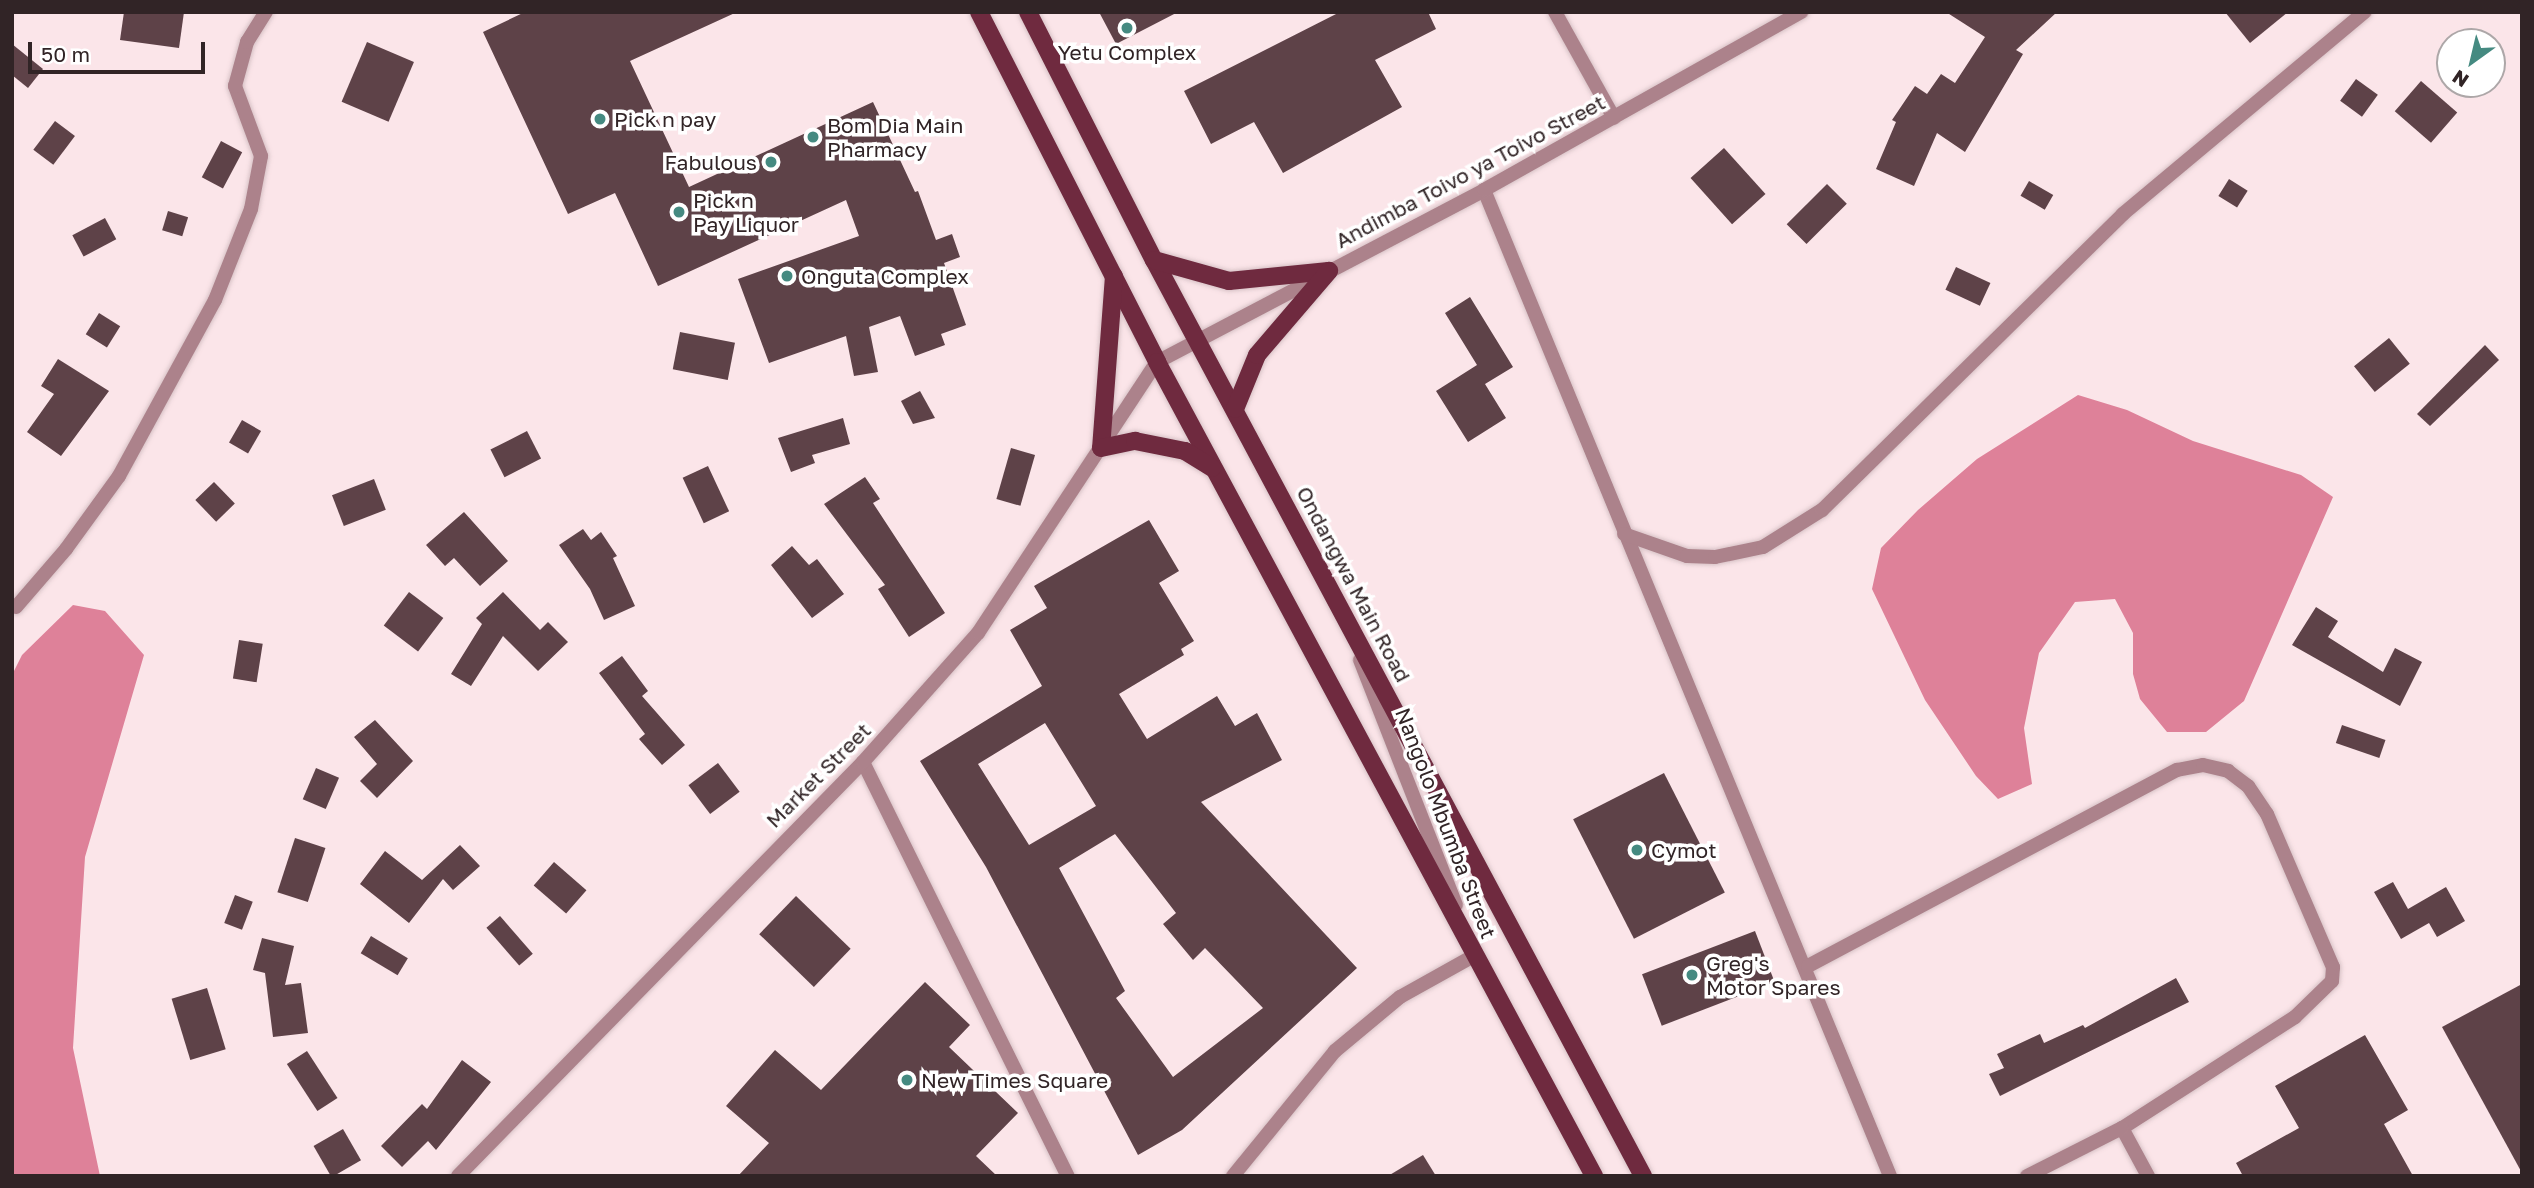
<!DOCTYPE html>
<html>
<head>
<meta charset="utf-8">
<style>
	body { margin:0 }
	#map { position:relative; width:2534px; height:1188px; overflow:hidden; background:#fbe5e9; font-family:"Golos Text",sans-serif }
	div>[style] { position:absolute }
	[style*='--x'] { left:calc(var(--x)*1px); top:calc(var(--y)*1px); width:calc(var(--w)*1px); rotate:calc(var(--a)*1deg) }
	.water>* { inset:0; background:#de8199 }
	.building>* { inset:0; background:#5e4248; transform-origin:0 0 }
	.roads { filter:drop-shadow(0 0 2px #d7c2c6) drop-shadow(0 0 2px #d7c2c6) }
	.minor>* { height:14px; margin:-7px; padding:0 7px; transform-origin:7px; border-radius:7px; background:#ac828b }
	.tertiary>* { height:14px; margin:-7px; padding:0 7px; transform-origin:7px; border-radius:7px; background:#ac828b }
	.primary>* { height:18px; margin:-9px; padding:0 9px; transform-origin:9px; border-radius:9px; background:#6f2a3f }
	.dots>* { width:19px; height:19px; translate:-50% -50%; box-sizing:border-box; border:4px solid #fff; border-radius:50% }
	span { translate:-50% -50%; white-space:nowrap; text-align:center; line-height:1.15; -webkit-text-stroke:7px #fff; paint-order:stroke }
	.poi-label { font-size:21px; color:#312426 }
	.left { translate:0 -50%; text-align:left }
	.right { translate:-100% -50%; text-align:right }
	.street-label { font-size:21px; color:#312426 }
	.frame { position:absolute; inset:0; border:14px solid #312426; pointer-events:none }
	.north { position:absolute; left:2436px; top:28px; width:70px; height:70px; box-sizing:border-box; background:#fff; border:2px solid #ada7a8; border-radius:50%; rotate:214deg; font-size:19px; font-weight:700; line-height:28px; text-align:center; color:#312426 }
	.north::after { content:''; display:block; margin:auto; width:24px; height:32px; background:#458a81; clip-path:polygon(50% 0,100% 100%,50% 72%,0 100%) }
	.scale { position:absolute; left:28px; top:42px; width:177px; height:32px; box-sizing:border-box; border:4px solid #312426; border-top:0; padding-left:9px; font-size:21px; line-height:24px; white-space:nowrap; color:#312426; -webkit-text-stroke:5px #fff; paint-order:stroke }
</style>
</head>
<body>
<div id="map">
	<div class="water">
		<div style="clip-path:polygon(2078px 395px,2127px 410px,2193px 441px,2301px 475px,2333px 497px,2244px 701px,2206px 732px,2167px 732px,2140px 699px,2133px 674px,2133px 633px,2115px 599px,2075px 602px,2039px 653px,2024px 728px,2032px 784px,1998px 799px,1976px 776px,1925px 700px,1872px 589px,1881px 548px,1918px 510px,1977px 459px)"></div>
		<div style="clip-path:polygon(73px 605px,105px 611px,144px 655px,85px 857px,73px 1048px,100px 1176px,12px 1176px,12px 675px,22px 655px)"></div>
	</div>
	<div class="building">
		<div style="clip-path:polygon(124px 12px,184px 12px,179px 48px,120px 40px)"></div>
		<div style="clip-path:polygon(525px 12px,737px 12px,630px 61px,689px 187px,873px 102px,915px 192px,918px 191px,936px 240px,952px 234px,960px 257px,944px 263px,966px 325px,941px 334px,945px 345px,915px 356px,900px 316px,869px 327px,878px 372px,854px 376px,846px 336px,769px 363px,738px 279px,859px 236px,846px 200px,658px 286px,615px 193px,568px 214px,483px 32px)"></div>
		<div style="clip-path:polygon(1099px 12px,1178px 12px,1116px 44px)"></div>
		<div style="clip-path:polygon(1340px 12px,1428px 12px,1436px 29px,1375px 60px,1402px 107px,1283px 173px,1254px 122px,1211px 144px,1184px 91px)"></div>
		<div style="clip-path:polygon(1946px 12px,2057px 12px,2016px 50px,2023px 54px,1965px 152px,1937px 133px,1914px 186px,1876px 169px,1896px 122px,1892px 120px,1915px 86px,1927px 94px,1941px 74px,1955px 83px,1985px 37px)"></div>
		<div style="clip-path:polygon(2225px 12px,2288px 12px,2250px 43px)"></div>
		<div style="left:367px;top:42px;width:51px;height:65px;rotate:23deg"></div>
		<div style="clip-path:polygon(12px 44px,43px 69px,28px 88px,12px 75px)"></div>
		<div style="left:2356px;top:79px;width:27px;height:27px;rotate:36deg"></div>
		<div style="left:2421px;top:81px;width:48px;height:40px;rotate:41deg"></div>
		<div style="left:55px;top:121px;width:25px;height:36px;rotate:37deg"></div>
		<div style="left:221px;top:141px;width:24px;height:41px;rotate:28deg"></div>
		<div style="left:1724px;top:148px;width:62px;height:45px;rotate:48deg"></div>
		<div style="left:2229px;top:179px;width:22px;height:20px;rotate:32deg"></div>
		<div style="left:2029px;top:181px;width:28px;height:17px;rotate:30deg"></div>
		<div style="left:1827px;top:184px;width:28px;height:57px;rotate:45deg"></div>
		<div style="left:168px;top:211px;width:21px;height:20px;rotate:17deg"></div>
		<div style="left:105px;top:218px;width:24px;height:37px;rotate:62deg"></div>
		<div style="left:1956px;top:267px;width:38px;height:25px;rotate:25deg"></div>
		<div style="clip-path:polygon(1470px 297px,1513px 367px,1485px 384px,1506px 418px,1468px 442px,1436px 391px,1477px 365px,1445px 313px)"></div>
		<div style="left:99px;top:313px;width:25px;height:25px;rotate:32deg"></div>
		<div style="left:680px;top:332px;width:56px;height:38px;rotate:11deg"></div>
		<div style="left:2389px;top:338px;width:33px;height:45px;rotate:51deg"></div>
		<div style="clip-path:polygon(2485px 345px,2499px 360px,2430px 426px,2417px 414px)"></div>
		<div style="clip-path:polygon(58px 359px,109px 391px,61px 456px,27px 432px,54px 394px,41px 386px)"></div>
		<div style="clip-path:polygon(920px 391px,935px 418px,913px 424px,901px 401px)"></div>
		<div style="clip-path:polygon(843px 418px,850px 444px,812px 455px,815px 463px,791px 472px,778px 438px)"></div>
		<div style="left:242px;top:420px;width:22px;height:26px;rotate:30deg"></div>
		<div style="left:527px;top:431px;width:31px;height:41px;rotate:63deg"></div>
		<div style="left:1011px;top:448px;width:25px;height:53px;rotate:16deg"></div>
		<div style="left:708px;top:466px;width:50px;height:28px;rotate:65deg"></div>
		<div style="clip-path:polygon(865px 477px,880px 499px,873px 503px,945px 613px,909px 637px,878px 589px,885px 585px,824px 504px)"></div>
		<div style="left:374px;top:479px;width:33px;height:45px;rotate:69deg"></div>
		<div style="left:214px;top:482px;width:30px;height:26px;rotate:46deg"></div>
		<div style="clip-path:polygon(464px 512px,508px 561px,480px 586px,454px 558px,445px 566px,426px 545px)"></div>
		<div style="clip-path:polygon(evenodd,1149px 520px,1179px 571px,1159px 583px,1194px 641px,1181px 649px,1184px 655px,1119px 694px,1147px 739px,1217px 696px,1235px 726px,1257px 713px,1282px 760px,1201px 802px,1357px 968px,1182px 1130px,1138px 1155px,986px 867px,920px 761px,1042px 686px,1010px 630px,1047px 608px,1034px 586px,1149px 520px,1045px 723px,1096px 806px,1029px 845px,978px 764px,1045px 723px,1149px 520px,1115px 834px,1176px 913px,1163px 924px,1193px 960px,1205px 948px,1263px 1008px,1173px 1077px,1116px 998px,1125px 991px,1059px 868px,1115px 834px)"></div>
		<div style="clip-path:polygon(583px 529px,591px 540px,601px 532px,617px 556px,613px 558px,635px 606px,604px 620px,590px 589px,559px 545px)"></div>
		<div style="clip-path:polygon(792px 546px,809px 565px,817px 559px,844px 594px,812px 618px,771px 565px)"></div>
		<div style="left:409px;top:592px;width:43px;height:42px;rotate:37deg"></div>
		<div style="clip-path:polygon(503px 592px,540px 630px,548px 622px,568px 642px,538px 671px,503px 636px,471px 686px,451px 674px,482px 624px,476px 618px)"></div>
		<div style="clip-path:polygon(2316px 607px,2338px 621px,2328px 637px,2383px 672px,2395px 648px,2422px 662px,2400px 706px,2292px 645px)"></div>
		<div style="left:239px;top:640px;width:24px;height:39px;rotate:9deg"></div>
		<div style="clip-path:polygon(622px 656px,648px 691px,642px 696px,685px 745px,662px 765px,639px 739px,645px 734px,599px 673px)"></div>
		<div style="clip-path:polygon(375px 720px,413px 761px,377px 798px,360px 781px,377px 764px,354px 737px)"></div>
		<div style="left:2342px;top:725px;width:46px;height:19px;rotate:19deg"></div>
		<div style="left:718px;top:763px;width:36px;height:37px;rotate:53deg"></div>
		<div style="left:316px;top:768px;width:25px;height:34px;rotate:23deg"></div>
		<div style="left:1664px;top:773px;width:134px;height:102px;rotate:63deg"></div>
		<div style="left:295px;top:838px;width:32px;height:57px;rotate:18deg"></div>
		<div style="clip-path:polygon(460px 845px,480px 866px,453px 890px,443px 879px,409px 923px,360px 884px,385px 851px,422px 880px)"></div>
		<div style="left:554px;top:862px;width:43px;height:31px;rotate:41deg"></div>
		<div style="clip-path:polygon(2393px 882px,2408px 909px,2446px 887px,2465px 921px,2437px 937px,2429px 923px,2401px 939px,2374px 892px)"></div>
		<div style="left:235px;top:895px;width:19px;height:30px;rotate:21deg"></div>
		<div style="left:796px;top:896px;width:76px;height:53px;rotate:44deg"></div>
		<div style="left:500px;top:916px;width:50px;height:18px;rotate:49deg"></div>
		<div style="left:1755px;top:931px;width:55px;height:121px;rotate:69deg"></div>
		<div style="left:371px;top:936px;width:43px;height:20px;rotate:31deg"></div>
		<div style="clip-path:polygon(262px 938px,294px 946px,285px 985px,301px 983px,308px 1033px,273px 1037px,265px 973px,253px 970px)"></div>
		<div style="clip-path:polygon(2176px 978px,2189px 1002px,2000px 1096px,1989px 1074px,2004px 1068px,1997px 1054px,2040px 1034px,2044px 1043px,2083px 1025px,2085px 1028px)"></div>
		<div style="clip-path:polygon(925px 982px,970px 1025px,949px 1047px,1018px 1113px,976px 1156px,997px 1176px,738px 1176px,769px 1143px,726px 1106px,775px 1050px,821px 1090px)"></div>
		<div style="clip-path:polygon(2522px 984px,2522px 1173px,2442px 1027px)"></div>
		<div style="left:207px;top:988px;width:64px;height:37px;rotate:73deg"></div>
		<div style="clip-path:polygon(2365px 1035px,2408px 1110px,2384px 1124px,2413px 1176px,2243px 1176px,2236px 1163px,2299px 1128px,2275px 1086px)"></div>
		<div style="left:307px;top:1051px;width:56px;height:24px;rotate:57deg"></div>
		<div style="clip-path:polygon(462px 1060px,491px 1082px,436px 1150px,428px 1141px,402px 1167px,381px 1146px,422px 1104px,427px 1109px)"></div>
		<div style="left:343px;top:1129px;width:36px;height:34px;rotate:60deg"></div>
		<div style="clip-path:polygon(1423px 1155px,1436px 1176px,1388px 1176px)"></div>
	</div>
	<div class="roads">
		<div class="minor">
			<div style="--x:1555;--y:12;--w:121;--a:60.9"></div>
			<div style="--x:1484;--y:190;--w:1066;--a:67.62"></div>
			<div style="--x:1624;--y:534;--w:67;--a:19.2"></div>
			<div style="--x:1687;--y:556;--w:28;--a:2"></div>
			<div style="--x:1715;--y:557;--w:49;--a:-11.8"></div>
			<div style="--x:1763;--y:547;--w:70;--a:-32.1"></div>
			<div style="--x:1822;--y:510;--w:422;--a:-44.5"></div>
			<div style="--x:2123;--y:214;--w:315;--a:-39.9"></div>
			<div style="--x:16;--y:607;--w:77;--a:-49.2"></div>
			<div style="--x:66;--y:549;--w:90;--a:-54"></div>
			<div style="--x:119;--y:476;--w:200;--a:-61.4"></div>
			<div style="--x:215;--y:300;--w:98;--a:-68.4"></div>
			<div style="--x:251;--y:209;--w:54;--a:-79.3"></div>
			<div style="--x:261;--y:156;--w:75;--a:-110.4"></div>
			<div style="--x:235;--y:86;--w:46;--a:-74.7"></div>
			<div style="--x:247;--y:42;--w:36;--a:-58"></div>
			<div style="--x:1360;--y:660;--w:263;--a:68.6"></div>
			<div style="--x:863;--y:762;--w:462;--a:63.7"></div>
			<div style="--x:1808;--y:966;--w:418;--a:-28"></div>
			<div style="--x:2177;--y:770;--w:26;--a:-11"></div>
			<div style="--x:2203;--y:765;--w:26;--a:13"></div>
			<div style="--x:2228;--y:771;--w:25;--a:37"></div>
			<div style="--x:2248;--y:786;--w:34;--a:56"></div>
			<div style="--x:2267;--y:814;--w:167;--a:66.7"></div>
			<div style="--x:2333;--y:967;--w:14;--a:94"></div>
			<div style="--x:2332;--y:981;--w:52;--a:135.8"></div>
			<div style="--x:2295;--y:1017;--w:206;--a:147.3"></div>
			<div style="--x:2122;--y:1128;--w:55;--a:61.6"></div>
			<div style="--x:458;--y:1176;--w:579;--a:-45.63"></div>
			<div style="--x:863;--y:762;--w:173;--a:-48.3"></div>
			<div style="--x:978;--y:633;--w:325;--a:-56.6"></div>
			<div style="--x:1233;--y:1176;--w:161;--a:-50.8"></div>
			<div style="--x:1335;--y:1051;--w:85;--a:-39.7"></div>
			<div style="--x:1400;--y:997;--w:86;--a:-29.2"></div>
			<div style="--x:1475;--y:955;--w:9;--a:-108"></div>
			<div style="--x:2027;--y:1176;--w:106;--a:-26.8"></div>
		</div>
		<div class="tertiary">
			<div style="--x:1157;--y:362;--w:369;--a:-27.7"></div>
			<div style="--x:1484;--y:190;--w:364;--a:-29.3"></div>
		</div>
		<div class="primary">
			<div style="--x:979;--y:12;--w:393;--a:63"></div>
			<div style="--x:1157;--y:362;--w:924;--a:61.77"></div>
			<div style="--x:1028;--y:12;--w:278;--a:63.1"></div>
			<div style="--x:1154;--y:260;--w:1038;--a:61.9"></div>
			<div style="--x:1154;--y:260;--w:78;--a:15.6"></div>
			<div style="--x:1229;--y:281;--w:100;--a:-5.7"></div>
			<div style="--x:1114;--y:276;--w:172;--a:94.3"></div>
			<div style="--x:1101;--y:448;--w:35;--a:-12"></div>
			<div style="--x:1135;--y:441;--w:51;--a:11.3"></div>
			<div style="--x:1185;--y:451;--w:32;--a:32"></div>
			<div style="--x:1235;--y:409;--w:58;--a:-67.8"></div>
			<div style="--x:1257;--y:355;--w:111;--a:-49.4"></div>
		</div>
	</div>
	<div class="dots">
		<div style="left:1127px;top:28px;background:#458a81"></div>
		<div style="left:600px;top:119px;background:#458a81"></div>
		<div style="left:813px;top:137px;background:#458a81"></div>
		<div style="left:771px;top:162px;background:#458a81"></div>
		<div style="left:679px;top:212px;background:#458a81"></div>
		<div style="left:787px;top:276px;background:#458a81"></div>
		<div style="left:1637px;top:850px;background:#458a81"></div>
		<div style="left:1692px;top:975px;background:#458a81"></div>
		<div style="left:907px;top:1080px;background:#458a81"></div>
	</div>
	<div class="poi-label">
		<span style="left:1127px;top:52px">Yetu Complex</span>
		<span class="left" style="left:614px;top:119px">Pick n pay</span>
		<span class="left" style="left:827px;top:137px">Bom Dia Main<br>Pharmacy</span>
		<span class="right" style="left:757px;top:162px">Fabulous</span>
		<span class="left" style="left:693px;top:212px">Pick n<br>Pay Liquor</span>
		<span class="left" style="left:801px;top:276px">Onguta Complex</span>
		<span class="left" style="left:1651px;top:850px">Cymot</span>
		<span class="left" style="left:1706px;top:975px">Greg's<br>Motor Spares</span>
		<span class="left" style="left:921px;top:1080px">New Times Square</span>
	</div>
	<div class="street-label">
		<span style="left:1470px;top:171px;rotate:-28deg">Andimba Toivo ya Toivo Street</span>
		<span style="left:1354px;top:584px;rotate:62deg">Ondangwa Main Road</span>
		<span style="left:818px;top:775px;rotate:-45deg">Market Street</span>
		<span style="left:1446px;top:823px;rotate:69deg">Nangolo Mbumba Street</span>
	</div>
	<div class="frame"></div>
	<div class="north">N</div>
	<div class="scale">50 m</div>
</div>
</body>
</html>
